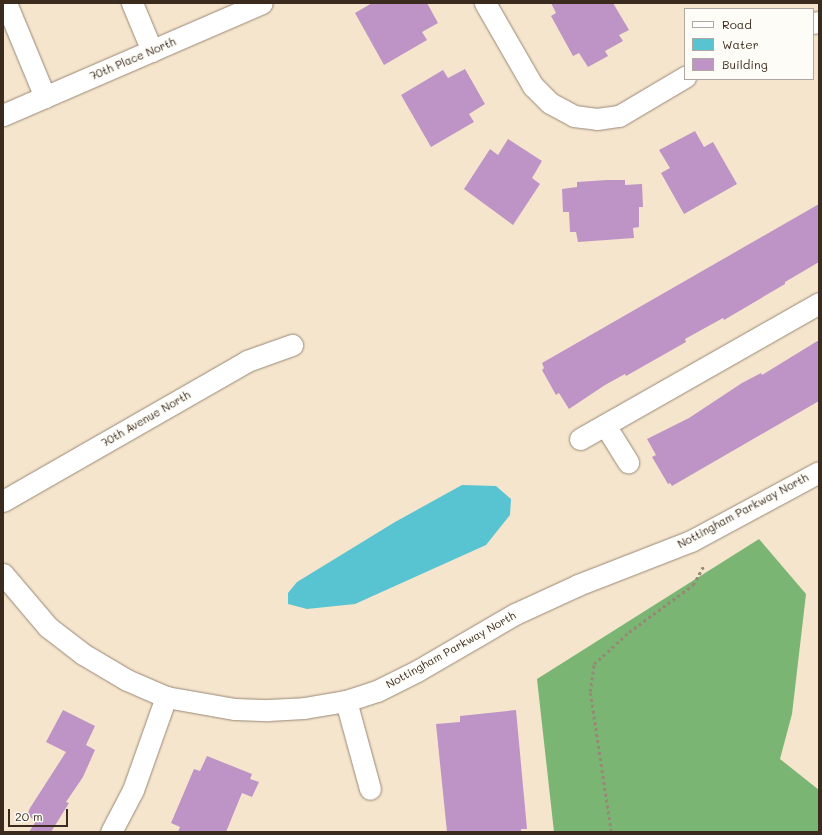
<!DOCTYPE html>
<html>
<head>
<meta charset="utf-8">
<style>
	body { margin:0 }
	#map { position:relative; width:822px; height:835px; overflow:hidden; background:#f5e5cd; font-family:Mali,sans-serif }
	div>[style] { position:absolute }
	[style*='--x'] { left:calc(var(--x)*1px); top:calc(var(--y)*1px); width:calc(var(--w)*1px); rotate:calc(var(--a)*1deg) }
	.forest>* { inset:0; background:#7bb573 }
	.water>* { inset:0; background:#58c4d1 }
	.building>* { inset:0; background:#bd94c5 }
	.path>* { height:2.5px; margin-top:-1.25px; transform-origin:0; background:repeating-linear-gradient(90deg,#988876 0 3px,transparent 0 6px) }
	.roads { filter:drop-shadow(0 0 1px #988876) drop-shadow(0 0 1px #988876) }
	.minor>* { height:21px; margin:-10.5px; padding:0 10.5px; transform-origin:10.5px; border-radius:10.5px; background:#fff }
	span { translate:-50% -50%; white-space:nowrap; text-align:center; line-height:1.15; -webkit-text-stroke:3.5px #fdfcf7; paint-order:stroke }
	.street-label { font-size:11px; color:#3b2a1e }
	.frame { position:absolute; inset:0; border:4px solid #3b2a1e; pointer-events:none }
	.legend { position:absolute; left:684px; top:8px; width:130px; height:72px; box-sizing:border-box; background:#fdfcf7; border:1px solid #afa8a0; margin:0; padding:5px 7px; list-style:none; font-size:12px; color:#3b2a1e }
	.legend li { display:flex; align-items:center; gap:8px; height:20px }
	.legend b { width:20px; border:1px solid #afa8a0 }
	.scale { position:absolute; left:8px; top:809px; width:60px; height:18px; box-sizing:border-box; border:2px solid #3b2a1e; border-top:0; padding-left:5px; font-size:12px; line-height:14px; white-space:nowrap; color:#3b2a1e; -webkit-text-stroke:3px #fdfcf7; paint-order:stroke }
</style>
</head>
<body>
<div id="map">
	<div class="forest">
		<div style="clip-path:polygon(759px 539px,806px 594px,792px 714px,780px 759px,819px 790px,819px 832px,554px 832px,537px 679px)"></div>
	</div>
	<div class="water">
		<div style="clip-path:polygon(462px 485px,496px 486px,511px 499px,510px 515px,486px 545px,355px 604px,307px 609px,288px 604px,288px 593px,297px 582px,395px 522px)"></div>
	</div>
	<div class="building">
		<div style="clip-path:polygon(372px 3px,427px 3px,438px 23px,422px 32px,427px 40px,384px 65px,355px 13px)"></div>
		<div style="clip-path:polygon(551px 3px,613px 3px,629px 30px,619px 35px,623px 41px,605px 51px,608px 56px,588px 67px,579px 53px,573px 56px,551px 16px,556px 13px)"></div>
		<div style="clip-path:polygon(465px 69px,485px 104px,469px 114px,474px 122px,431px 147px,401px 95px,443px 70px,448px 78px)"></div>
		<div style="clip-path:polygon(695px 131px,704px 147px,713px 142px,737px 184px,684px 214px,661px 173px,670px 168px,659px 150px)"></div>
		<div style="clip-path:polygon(508px 139px,542px 161px,532px 178px,540px 184px,513px 225px,464px 189px,490px 149px,498px 155px)"></div>
		<div style="clip-path:polygon(607px 180px,625px 180px,625px 185px,642px 184px,643px 207px,639px 207px,639px 227px,633px 228px,634px 238px,578px 242px,576px 232px,570px 232px,569px 212px,563px 212px,562px 189px,577px 187px,577px 182px)"></div>
		<div style="clip-path:polygon(819px 204px,819px 262px,785px 282px,785px 284px,724px 320px,723px 318px,685px 339px,686px 342px,626px 376px,625px 374px,605px 385px,569px 409px,559px 393px,556px 395px,542px 370px,544px 368px,542px 363px)"></div>
		<div style="clip-path:polygon(819px 340px,819px 401px,672px 486px,670px 483px,668px 484px,652px 457px,656px 455px,647px 439px,689px 418px,742px 383px,761px 373px,762px 375px)"></div>
		<div style="clip-path:polygon(63px 710px,95px 726px,86px 745px,95px 750px,83px 777px,66px 802px,69px 803px,51px 832px,29px 832px,36px 821px,27px 815px,30px 808px,66px 752px,46px 742px)"></div>
		<div style="clip-path:polygon(516px 710px,527px 829px,521px 829px,521px 832px,447px 832px,436px 724px,460px 722px,460px 716px)"></div>
		<div style="clip-path:polygon(207px 756px,252px 774px,250px 779px,259px 782px,252px 797px,242px 793px,226px 832px,178px 832px,180px 827px,171px 823px,194px 769px,200px 771px)"></div>
	</div>
	<div class="path">
		<div style="--x:611;--y:832;--w:142;--a:-98.5"></div>
		<div style="--x:590;--y:692;--w:28;--a:-82"></div>
		<div style="--x:594;--y:664;--w:47;--a:-42.4"></div>
		<div style="--x:629;--y:632;--w:79;--a:-36.3"></div>
		<div style="--x:693;--y:585;--w:21;--a:-61"></div>
	</div>
	<div class="roads">
		<div class="minor">
			<div style="--x:6;--y:3;--w:102;--a:67.5"></div>
			<div style="--x:132;--y:3;--w:52;--a:67.4"></div>
			<div style="--x:485;--y:3;--w:96;--a:60"></div>
			<div style="--x:533;--y:86;--w:24;--a:45"></div>
			<div style="--x:550;--y:103;--w:27;--a:28"></div>
			<div style="--x:574;--y:116;--w:23;--a:7"></div>
			<div style="--x:597;--y:119;--w:22;--a:-8"></div>
			<div style="--x:619;--y:116;--w:77;--a:-30.6"></div>
			<div style="--x:813;--y:23;--w:6;--a:-9"></div>
			<div style="--x:3;--y:115;--w:282;--a:-23.4"></div>
			<div style="--x:605;--y:425;--w:44;--a:58.1"></div>
			<div style="--x:580;--y:439;--w:275;--a:-29.6"></div>
			<div style="--x:3;--y:501;--w:281;--a:-29.8"></div>
			<div style="--x:247;--y:361;--w:48;--a:-19.6"></div>
			<div style="--x:3;--y:574;--w:70;--a:49.7"></div>
			<div style="--x:48;--y:627;--w:44;--a:37.6"></div>
			<div style="--x:83;--y:654;--w:51;--a:30.6"></div>
			<div style="--x:127;--y:680;--w:43;--a:23.6"></div>
			<div style="--x:166;--y:697;--w:70;--a:9.9"></div>
			<div style="--x:235;--y:709;--w:33;--a:2"></div>
			<div style="--x:268;--y:710;--w:36;--a:-3"></div>
			<div style="--x:304;--y:708;--w:43;--a:-9.5"></div>
			<div style="--x:346;--y:701;--w:33;--a:-18"></div>
			<div style="--x:377;--y:691;--w:45;--a:-26.6"></div>
			<div style="--x:417;--y:671;--w:113;--a:-30.2"></div>
			<div style="--x:515;--y:614;--w:69;--a:-24.7"></div>
			<div style="--x:578;--y:585;--w:121;--a:-21.3"></div>
			<div style="--x:691;--y:541;--w:145;--a:-28.3"></div>
			<div style="--x:346;--y:701;--w:91;--a:74.7"></div>
			<div style="--x:111;--y:832;--w:47;--a:-62.4"></div>
			<div style="--x:133;--y:790;--w:99;--a:-70.5"></div>
		</div>
	</div>
	<div class="street-label">
		<span style="left:133px;top:59px;rotate:-23deg">70th Place North</span>
		<span style="left:146px;top:419px;rotate:-30deg">70th Avenue North</span>
		<span style="left:743px;top:511px;rotate:-28deg">Nottingham Parkway North</span>
		<span style="left:451px;top:650px;rotate:-29deg">Nottingham Parkway North</span>
	</div>
	<div class="frame"></div>
	<ul class="legend">
	<li><b style="height:5px;background:#fff"></b>Road</li>
	<li><b style="height:11px;background:#58c4d1"></b>Water</li>
	<li><b style="height:11px;background:#bd94c5"></b>Building</li>
	</ul>
	<div class="scale">20 m</div>
</div>
</body>
</html>
